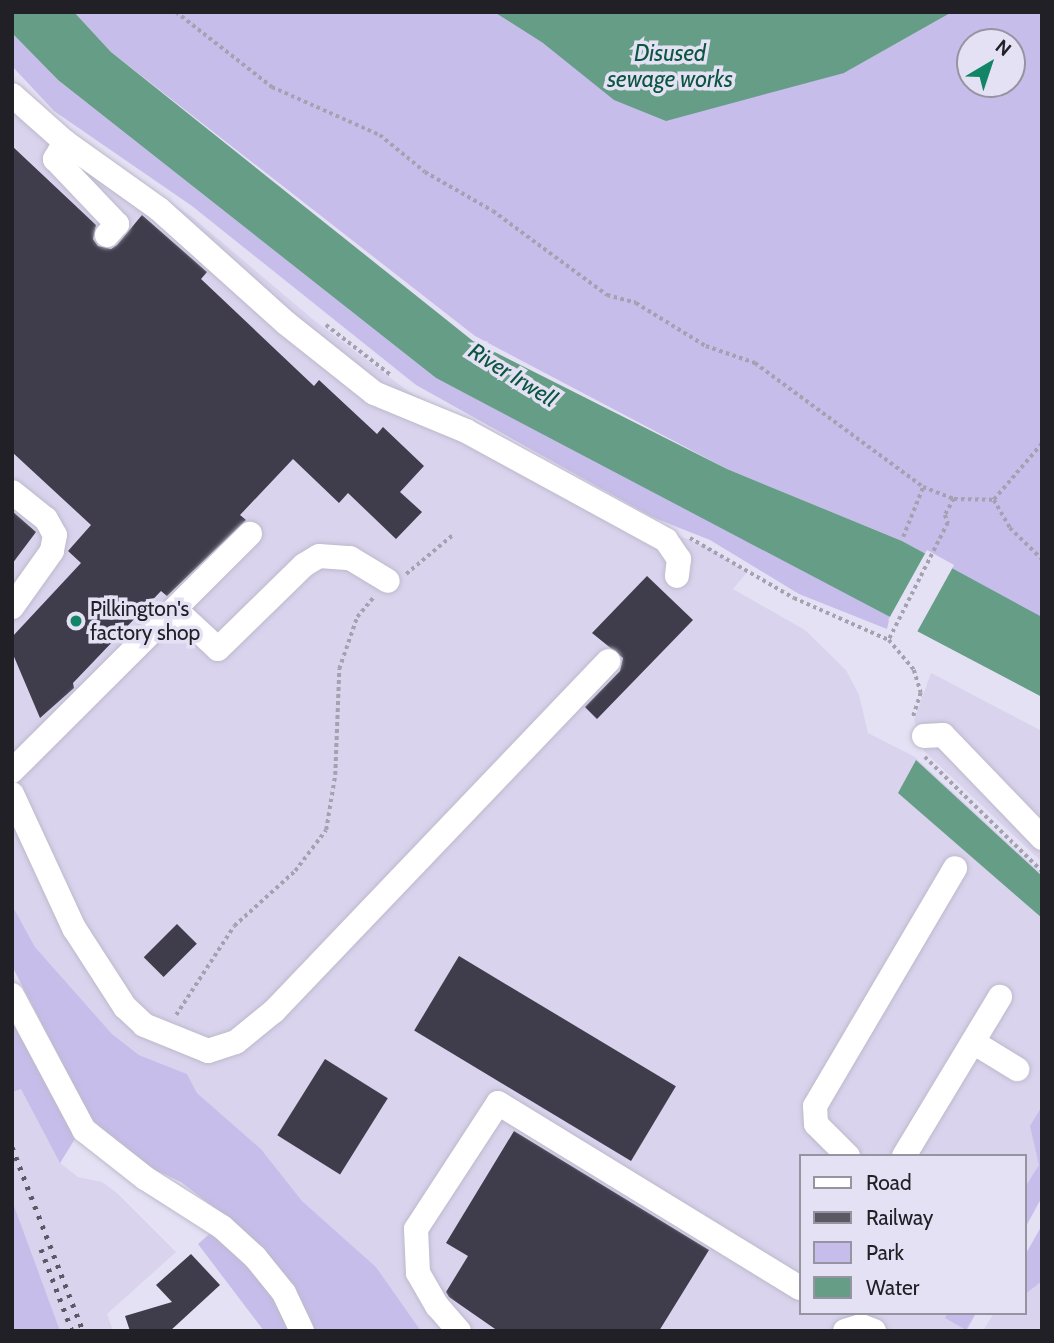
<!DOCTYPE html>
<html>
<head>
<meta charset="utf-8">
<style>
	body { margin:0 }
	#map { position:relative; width:1054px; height:1343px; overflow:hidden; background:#e5e1f4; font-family:Cabin,sans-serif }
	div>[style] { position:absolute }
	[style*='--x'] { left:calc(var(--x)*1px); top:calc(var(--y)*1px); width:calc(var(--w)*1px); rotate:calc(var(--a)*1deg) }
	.built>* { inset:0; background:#d9d3ed }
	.green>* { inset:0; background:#c7bdea }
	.water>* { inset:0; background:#669d87 }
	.pier>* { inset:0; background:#e5e1f4; transform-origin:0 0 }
	.building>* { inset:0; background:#3f3c4b; transform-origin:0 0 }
	.path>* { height:3.5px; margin-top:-1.75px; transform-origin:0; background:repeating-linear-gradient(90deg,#a4a1b0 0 3.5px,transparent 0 7px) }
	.roads { filter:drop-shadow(0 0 2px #bdb9cb) drop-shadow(0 0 2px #bdb9cb) }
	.minor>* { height:24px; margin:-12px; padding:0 12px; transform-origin:12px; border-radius:12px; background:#fff }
	.rail>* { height:5px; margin-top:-2.5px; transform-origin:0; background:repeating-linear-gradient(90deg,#5b5964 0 3.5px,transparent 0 10.5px) }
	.dots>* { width:19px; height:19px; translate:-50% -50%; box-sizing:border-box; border:4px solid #e5e1f4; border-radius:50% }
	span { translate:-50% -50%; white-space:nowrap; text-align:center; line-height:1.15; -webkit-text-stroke:7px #e5e1f4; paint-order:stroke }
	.poi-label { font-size:21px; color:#212027 }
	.left { translate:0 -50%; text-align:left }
	.water-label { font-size:23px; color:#0b5640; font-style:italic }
	.frame { position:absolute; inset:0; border:14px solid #212027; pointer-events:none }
	.legend { position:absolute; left:799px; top:1154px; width:228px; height:161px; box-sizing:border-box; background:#e5e1f4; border:2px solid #9794a2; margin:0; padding:9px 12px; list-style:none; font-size:21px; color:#212027 }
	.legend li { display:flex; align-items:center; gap:14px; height:35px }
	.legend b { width:35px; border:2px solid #9794a2 }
	.north { position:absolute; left:956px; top:28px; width:70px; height:70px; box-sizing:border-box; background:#e5e1f4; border:2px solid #9794a2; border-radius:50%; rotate:39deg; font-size:19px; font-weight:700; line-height:28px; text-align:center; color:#212027 }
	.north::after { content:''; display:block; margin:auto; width:24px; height:32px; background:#118565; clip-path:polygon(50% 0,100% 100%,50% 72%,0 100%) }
</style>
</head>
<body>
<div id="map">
	<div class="built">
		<div style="clip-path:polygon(12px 80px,48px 117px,192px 217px,315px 321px,409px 392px,651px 525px,705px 546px,747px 572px,733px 589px,805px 630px,846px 670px,859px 695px,868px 733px,915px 757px,1042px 874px,1042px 1183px,1024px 1218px,1024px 1156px,800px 1156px,800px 1313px,976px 1313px,967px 1331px,421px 1331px,376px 1267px,302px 1201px,261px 1149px,197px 1093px,187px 1074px,139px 1055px,112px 1034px,35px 947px,12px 905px)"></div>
		<div style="clip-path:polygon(931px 673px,1042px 731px,1042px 862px,924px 751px,914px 720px)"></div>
		<div style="clip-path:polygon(12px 1011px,76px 1137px,60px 1163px,78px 1177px,102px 1182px,117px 1193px,176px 1252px,107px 1314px,113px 1331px,36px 1331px,12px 1273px)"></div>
		<div style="clip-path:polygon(1042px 1234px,1042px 1331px,983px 1331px,994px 1313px,1024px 1313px,1024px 1263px)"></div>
	</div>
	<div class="green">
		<div style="clip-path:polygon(evenodd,74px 12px,494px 12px,543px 43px,844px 73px,952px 12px,1042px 12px,1042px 618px,902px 541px,727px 469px,475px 336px,111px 52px,74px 12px,970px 42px,1012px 42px,1012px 84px,970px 84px,970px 42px)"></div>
		<div style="clip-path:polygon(12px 33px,58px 80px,436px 378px,869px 604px,890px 616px,887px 629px,799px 594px,710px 540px,652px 517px,416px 385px,192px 206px,54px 111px,12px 66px)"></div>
		<div style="clip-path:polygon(12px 905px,35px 947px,112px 1034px,139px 1055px,187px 1074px,197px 1093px,261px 1149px,302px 1201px,376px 1267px,421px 1331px,315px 1331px,304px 1308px,233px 1222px,181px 1182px,147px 1166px,114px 1142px,90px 1117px,12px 966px)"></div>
		<div style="clip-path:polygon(12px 1011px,76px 1137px,60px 1163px,21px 1089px,12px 1092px)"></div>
		<div style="clip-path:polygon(1042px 1106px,1042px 1197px,1024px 1230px,1024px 1189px,1039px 1165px,1030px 1126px)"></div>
		<div style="clip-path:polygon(12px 1201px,17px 1214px,60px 1331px,12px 1331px)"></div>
		<div style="clip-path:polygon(1042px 1225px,1042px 1281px,1024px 1295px,1024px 1257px)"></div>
		<div style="clip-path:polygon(214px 1230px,278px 1299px,290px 1331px,264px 1331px,198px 1244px)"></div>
		<div style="clip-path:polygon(948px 1313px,976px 1313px,966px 1330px,945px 1318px)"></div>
	</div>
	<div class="water">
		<div style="clip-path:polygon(12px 12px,74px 12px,111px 52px,473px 341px,727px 469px,902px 541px,1042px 617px,1042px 697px,436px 378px,58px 80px,12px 33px)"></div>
		<div style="clip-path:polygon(494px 12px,952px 12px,844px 73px,666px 121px,614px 100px,543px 43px)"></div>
		<div style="clip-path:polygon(916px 760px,1042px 876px,1042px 918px,898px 793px)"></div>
	</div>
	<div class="pier">
		<div style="left:927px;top:550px;width:31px;height:80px;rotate:29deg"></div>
	</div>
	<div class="building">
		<div style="clip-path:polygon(12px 146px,96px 225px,93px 239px,98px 246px,111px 249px,117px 245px,142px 215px,207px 272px,201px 279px,314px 386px,319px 380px,377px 434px,383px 427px,424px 466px,400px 492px,422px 512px,396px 539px,348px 493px,339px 503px,293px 459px,240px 515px,246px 520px,167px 596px,161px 591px,73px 683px,74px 688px,40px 718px,12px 652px,12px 637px,81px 563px,68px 551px,91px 525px,12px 452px)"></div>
		<div style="clip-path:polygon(12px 511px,36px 532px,12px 564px)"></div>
		<div style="clip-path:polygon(647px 576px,693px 620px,597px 719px,585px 707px,620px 671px,623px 658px,592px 633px)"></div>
		<div style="left:177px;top:924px;width:28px;height:47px;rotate:45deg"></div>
		<div style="left:459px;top:956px;width:253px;height:87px;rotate:31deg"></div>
		<div style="left:325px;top:1059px;width:74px;height:90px;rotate:32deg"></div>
		<div style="clip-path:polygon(514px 1131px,709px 1250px,659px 1331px,498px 1331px,449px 1297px,446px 1292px,468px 1256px,446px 1243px)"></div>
		<div style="clip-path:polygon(191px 1254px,220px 1285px,170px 1331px,130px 1331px,125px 1316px,172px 1302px,156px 1285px)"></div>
	</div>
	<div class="path">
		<div style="--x:176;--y:12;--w:122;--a:38"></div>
		<div style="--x:272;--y:87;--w:118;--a:24"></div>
		<div style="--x:380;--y:135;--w:58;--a:39.4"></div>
		<div style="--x:425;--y:172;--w:78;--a:29.8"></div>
		<div style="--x:493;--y:211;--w:142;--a:36.4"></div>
		<div style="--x:607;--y:295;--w:30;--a:15"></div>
		<div style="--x:636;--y:303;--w:82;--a:31.6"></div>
		<div style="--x:706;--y:346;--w:52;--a:19.1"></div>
		<div style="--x:755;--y:363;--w:209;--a:36.4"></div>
		<div style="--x:923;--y:487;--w:33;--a:21"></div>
		<div style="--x:954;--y:499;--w:18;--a:119"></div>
		<div style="--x:945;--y:515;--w:9;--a:69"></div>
		<div style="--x:948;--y:523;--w:131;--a:116.8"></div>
		<div style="--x:326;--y:325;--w:83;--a:37.7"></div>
		<div style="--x:1042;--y:444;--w:74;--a:130.6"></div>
		<div style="--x:994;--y:500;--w:32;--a:60"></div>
		<div style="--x:1010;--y:528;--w:45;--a:44.1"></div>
		<div style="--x:954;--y:499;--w:39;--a:1"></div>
		<div style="--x:903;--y:537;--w:54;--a:-68.2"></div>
		<div style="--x:690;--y:538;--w:120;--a:30"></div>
		<div style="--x:794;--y:598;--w:104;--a:23.9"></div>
		<div style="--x:889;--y:640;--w:39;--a:50"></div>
		<div style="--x:914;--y:670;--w:24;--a:73"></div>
		<div style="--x:921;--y:693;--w:26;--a:108"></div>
		<div style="--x:406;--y:574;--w:62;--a:-39.8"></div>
		<div style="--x:925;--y:757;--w:163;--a:44.3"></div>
		<div style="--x:176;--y:1015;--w:106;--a:-56.9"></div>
		<div style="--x:234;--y:926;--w:82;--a:-42"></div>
		<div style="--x:295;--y:871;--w:51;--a:-52.9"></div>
		<div style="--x:326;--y:830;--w:56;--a:-80.7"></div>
		<div style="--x:335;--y:775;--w:106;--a:-87.8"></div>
		<div style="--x:339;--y:669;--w:55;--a:-70.9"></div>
		<div style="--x:357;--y:617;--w:25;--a:-50"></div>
	</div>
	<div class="roads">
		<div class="minor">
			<div style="--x:12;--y:95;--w:71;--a:41.6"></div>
			<div style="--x:65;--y:142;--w:115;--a:35.5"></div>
			<div style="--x:159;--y:209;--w:171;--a:41.9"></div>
			<div style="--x:286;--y:323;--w:112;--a:38.5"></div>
			<div style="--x:374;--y:393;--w:100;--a:22.4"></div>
			<div style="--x:466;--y:431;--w:228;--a:28.6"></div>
			<div style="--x:666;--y:540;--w:23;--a:56"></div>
			<div style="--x:679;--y:559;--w:17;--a:97"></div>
			<div style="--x:65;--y:142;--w:20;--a:120"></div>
			<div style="--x:55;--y:159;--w:90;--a:46.4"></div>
			<div style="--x:117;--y:224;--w:15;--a:132"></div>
			<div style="--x:12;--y:492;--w:43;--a:38.5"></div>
			<div style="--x:46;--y:519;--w:18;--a:61"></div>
			<div style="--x:55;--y:535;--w:16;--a:101"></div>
			<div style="--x:52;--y:551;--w:69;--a:125.5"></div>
			<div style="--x:176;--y:610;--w:57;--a:42.9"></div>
			<div style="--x:218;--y:649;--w:120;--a:-44.3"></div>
			<div style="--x:304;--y:565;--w:17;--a:-31"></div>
			<div style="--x:319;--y:556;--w:31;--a:4"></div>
			<div style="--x:350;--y:558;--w:44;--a:31.2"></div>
			<div style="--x:924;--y:736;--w:19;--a:-3"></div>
			<div style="--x:943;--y:735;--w:143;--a:46.1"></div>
			<div style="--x:12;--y:771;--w:336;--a:-44.9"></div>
			<div style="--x:12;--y:794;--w:148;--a:65.2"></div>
			<div style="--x:74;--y:928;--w:94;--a:57.2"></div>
			<div style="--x:125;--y:1007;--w:26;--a:43"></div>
			<div style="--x:144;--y:1025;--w:69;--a:22.1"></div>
			<div style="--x:208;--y:1051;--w:29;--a:-18"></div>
			<div style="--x:236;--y:1042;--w:49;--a:-39.2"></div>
			<div style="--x:274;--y:1011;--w:484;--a:-46.3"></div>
			<div style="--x:12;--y:995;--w:153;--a:61.9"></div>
			<div style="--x:84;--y:1130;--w:78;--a:38.2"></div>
			<div style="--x:145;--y:1178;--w:91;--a:32.5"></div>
			<div style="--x:222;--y:1227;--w:45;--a:42.3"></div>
			<div style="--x:255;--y:1257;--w:46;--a:51.1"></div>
			<div style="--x:284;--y:1293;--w:42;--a:64.7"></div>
			<div style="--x:973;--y:1042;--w:52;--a:31.5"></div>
			<div style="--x:848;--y:1156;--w:45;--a:-135"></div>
			<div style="--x:816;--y:1124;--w:18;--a:-93"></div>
			<div style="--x:815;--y:1106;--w:276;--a:-59.5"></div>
			<div style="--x:904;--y:1156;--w:186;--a:-58.9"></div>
			<div style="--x:459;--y:1331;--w:33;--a:-131"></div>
			<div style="--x:437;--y:1306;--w:38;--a:-120"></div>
			<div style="--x:418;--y:1273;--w:44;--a:-92.6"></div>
			<div style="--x:416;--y:1229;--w:150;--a:-56.9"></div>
			<div style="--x:498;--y:1103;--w:354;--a:31.5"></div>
			<div style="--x:845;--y:1331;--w:17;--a:-17"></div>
			<div style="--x:861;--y:1326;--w:14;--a:21"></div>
		</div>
	</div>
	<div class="rail">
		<div style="--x:12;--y:1147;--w:197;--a:68.9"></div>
		<div style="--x:41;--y:1249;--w:88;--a:69.3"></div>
	</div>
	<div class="dots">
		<div style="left:76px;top:621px;background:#118565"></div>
	</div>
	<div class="poi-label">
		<span class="left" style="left:90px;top:621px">Pilkington's<br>factory shop</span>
	</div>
	<div class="water-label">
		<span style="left:670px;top:66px">Disused<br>sewage works</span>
		<span style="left:513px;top:375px;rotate:32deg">River Irwell</span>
	</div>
	<div class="frame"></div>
	<ul class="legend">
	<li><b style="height:9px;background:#fff"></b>Road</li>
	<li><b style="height:9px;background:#5b5964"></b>Railway</li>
	<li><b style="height:19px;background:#c7bdea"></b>Park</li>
	<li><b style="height:19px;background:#669d87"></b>Water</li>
	</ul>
	<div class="north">N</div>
</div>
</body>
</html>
